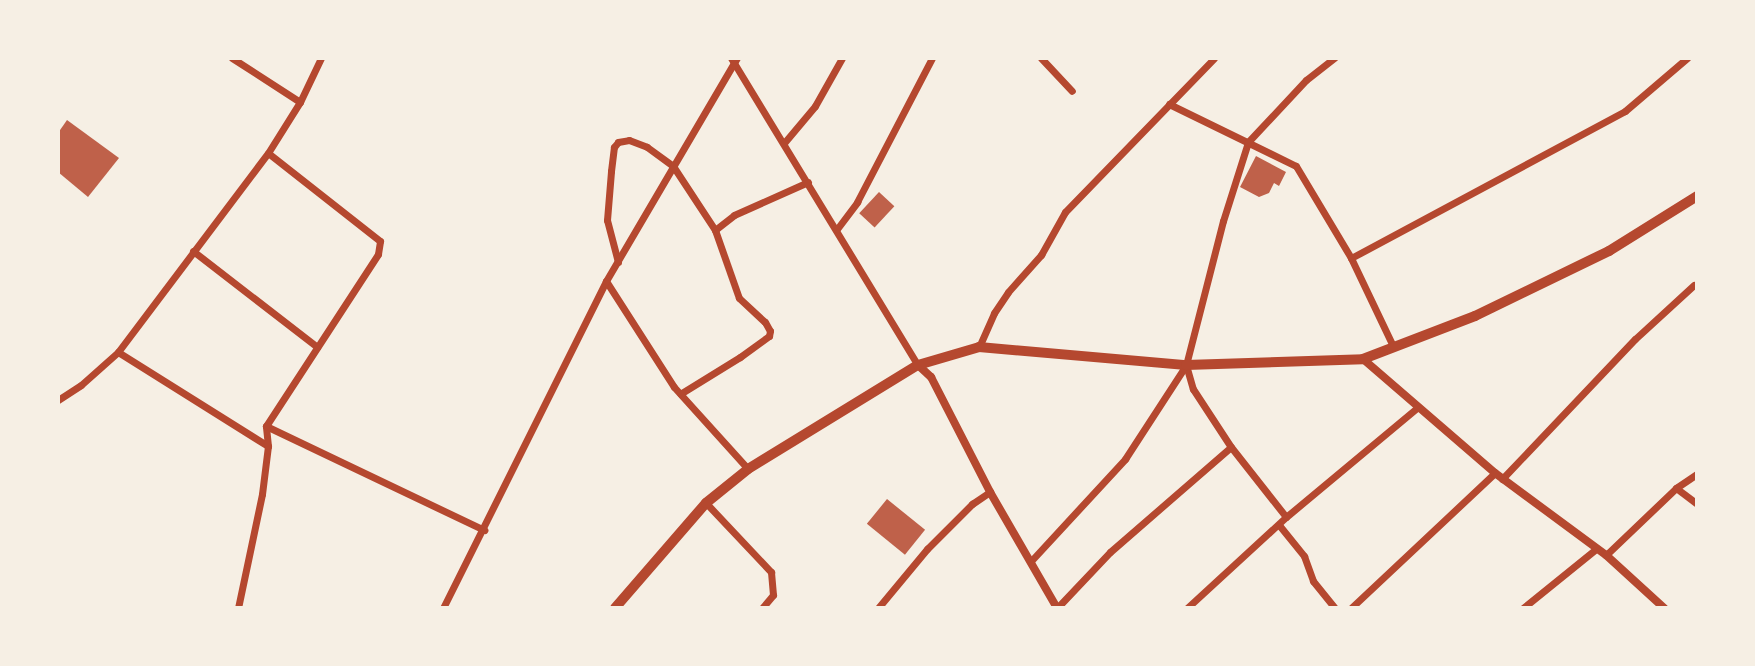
<!DOCTYPE html>
<html>
<head>
<meta charset="utf-8">
<style>
	body { margin:0 }
	#map { position:relative; width:1755px; height:666px; overflow:hidden; background:#f6efe4; font-family:Figtree,sans-serif }
	div>[style] { position:absolute }
	[style*='--x'] { left:calc(var(--x)*1px); top:calc(var(--y)*1px); width:calc(var(--w)*1px); rotate:calc(var(--a)*1deg) }
	.building>* { inset:0; background:#bf614a; transform-origin:0 0 }
	.minor>* { height:7px; margin:-3.5px; padding:0 3.5px; transform-origin:3.5px; border-radius:3.5px; background:#b5482f }
	.tertiary>* { height:8px; margin:-4px; padding:0 4px; transform-origin:4px; border-radius:4px; background:#b5482f }
	.secondary>* { height:10px; margin:-5px; padding:0 5px; transform-origin:5px; border-radius:5px; background:#b5482f }
	span { translate:-50% -50%; white-space:nowrap; text-align:center; line-height:1.15; -webkit-text-stroke:7px #f6efe4; paint-order:stroke }
	.frame { position:absolute; inset:0; border:60px solid #f6efe4; pointer-events:none }
</style>
</head>
<body>
<div id="map">
	<div class="building">
		<div style="clip-path:polygon(67px 120px,119px 158px,88px 197px,58px 172px,58px 133px)"></div>
		<div style="clip-path:polygon(1256px 156px,1286px 172px,1279px 186px,1274px 183px,1269px 193px,1259px 197px,1240px 187px)"></div>
		<div style="left:879px;top:192px;width:21px;height:29px;rotate:43deg"></div>
		<div style="left:887px;top:499px;width:49px;height:32px;rotate:39deg"></div>
	</div>
	<div class="minor">
		<div style="--x:232;--y:58;--w:81;--a:32.9"></div>
		<div style="--x:731;--y:58;--w:359;--a:58.7"></div>
		<div style="--x:1041;--y:58;--w:45;--a:46.8"></div>
		<div style="--x:1169;--y:104;--w:141;--a:26"></div>
		<div style="--x:1296;--y:166;--w:107;--a:59.1"></div>
		<div style="--x:1351;--y:258;--w:98;--a:64.5"></div>
		<div style="--x:784;--y:143;--w:48;--a:-50"></div>
		<div style="--x:815;--y:106;--w:55;--a:-60.6"></div>
		<div style="--x:837;--y:229;--w:34;--a:-53"></div>
		<div style="--x:857;--y:202;--w:162;--a:-62.5"></div>
		<div style="--x:715;--y:230;--w:24;--a:-38"></div>
		<div style="--x:734;--y:215;--w:81;--a:-24"></div>
		<div style="--x:193;--y:251;--w:157;--a:37.7"></div>
		<div style="--x:1351;--y:258;--w:311;--a:-28.2"></div>
		<div style="--x:1625;--y:111;--w:82;--a:-40.5"></div>
		<div style="--x:618;--y:262;--w:43;--a:-104.7"></div>
		<div style="--x:607;--y:220;--w:49;--a:-85.3"></div>
		<div style="--x:611;--y:171;--w:24;--a:-83"></div>
		<div style="--x:614;--y:147;--w:6;--a:-51"></div>
		<div style="--x:618;--y:142;--w:11;--a:-10"></div>
		<div style="--x:629;--y:140;--w:19;--a:21"></div>
		<div style="--x:647;--y:147;--w:32;--a:36"></div>
		<div style="--x:673;--y:166;--w:77;--a:56.7"></div>
		<div style="--x:715;--y:230;--w:72;--a:70.6"></div>
		<div style="--x:739;--y:298;--w:35;--a:43"></div>
		<div style="--x:765;--y:322;--w:10;--a:61"></div>
		<div style="--x:770;--y:331;--w:5;--a:101"></div>
		<div style="--x:769;--y:336;--w:36;--a:144"></div>
		<div style="--x:740;--y:357;--w:70;--a:148.3"></div>
		<div style="--x:606;--y:281;--w:126;--a:57.3"></div>
		<div style="--x:674;--y:387;--w:110;--a:47.9"></div>
		<div style="--x:979;--y:347;--w:37;--a:-66"></div>
		<div style="--x:994;--y:313;--w:25;--a:-56"></div>
		<div style="--x:1008;--y:292;--w:50;--a:-48.3"></div>
		<div style="--x:1041;--y:255;--w:49;--a:-60.8"></div>
		<div style="--x:1065;--y:212;--w:214;--a:-45.9"></div>
		<div style="--x:118;--y:352;--w:177;--a:32.1"></div>
		<div style="--x:1186;--y:365;--w:25;--a:74"></div>
		<div style="--x:1193;--y:389;--w:69;--a:56.8"></div>
		<div style="--x:1231;--y:447;--w:89;--a:51.8"></div>
		<div style="--x:58;--y:400;--w:27;--a:-33"></div>
		<div style="--x:81;--y:385;--w:50;--a:-41.7"></div>
		<div style="--x:118;--y:352;--w:249;--a:-53"></div>
		<div style="--x:268;--y:153;--w:60;--a:-57.9"></div>
		<div style="--x:300;--y:102;--w:49;--a:-64.5"></div>
		<div style="--x:266;--y:426;--w:242;--a:25.5"></div>
		<div style="--x:1502;--y:479;--w:193;--a:-46.5"></div>
		<div style="--x:1635;--y:339;--w:80;--a:-42.5"></div>
		<div style="--x:1676;--y:488;--w:26;--a:37"></div>
		<div style="--x:706;--y:503;--w:95;--a:46.7"></div>
		<div style="--x:771;--y:572;--w:23;--a:85"></div>
		<div style="--x:773;--y:595;--w:17;--a:130"></div>
		<div style="--x:1279;--y:525;--w:40;--a:51"></div>
		<div style="--x:1304;--y:556;--w:27;--a:70"></div>
		<div style="--x:1313;--y:581;--w:35;--a:51"></div>
		<div style="--x:1606;--y:555;--w:97;--a:-43.7"></div>
		<div style="--x:1676;--y:488;--w:25;--a:-34"></div>
		<div style="--x:1031;--y:561;--w:139;--a:-47.3"></div>
		<div style="--x:1125;--y:459;--w:112;--a:-57"></div>
		<div style="--x:1186;--y:365;--w:149;--a:-75.6"></div>
		<div style="--x:1223;--y:221;--w:83;--a:-72.4"></div>
		<div style="--x:1248;--y:142;--w:85;--a:-46.9"></div>
		<div style="--x:1306;--y:80;--w:36;--a:-38"></div>
		<div style="--x:238;--y:608;--w:116;--a:-78.1"></div>
		<div style="--x:262;--y:494;--w:48;--a:-82.9"></div>
		<div style="--x:268;--y:446;--w:20;--a:-96"></div>
		<div style="--x:266;--y:426;--w:205;--a:-56.9"></div>
		<div style="--x:378;--y:254;--w:13;--a:-81"></div>
		<div style="--x:380;--y:241;--w:142;--a:-141.8"></div>
		<div style="--x:443;--y:608;--w:365;--a:-63.5"></div>
		<div style="--x:606;--y:281;--w:259;--a:-59.6"></div>
		<div style="--x:878;--y:608;--w:77;--a:-50.3"></div>
		<div style="--x:927;--y:549;--w:64;--a:-45"></div>
		<div style="--x:972;--y:504;--w:22;--a:-34"></div>
		<div style="--x:1057;--y:608;--w:77;--a:-46.6"></div>
		<div style="--x:1110;--y:552;--w:160;--a:-41"></div>
		<div style="--x:1187;--y:608;--w:134;--a:-42.6"></div>
		<div style="--x:1286;--y:517;--w:172;--a:-39.8"></div>
		<div style="--x:1351;--y:608;--w:197;--a:-43.2"></div>
		<div style="--x:1523;--y:608;--w:95;--a:-39"></div>
	</div>
	<div class="tertiary">
		<div style="--x:1363;--y:359;--w:174;--a:40.8"></div>
		<div style="--x:1495;--y:473;--w:138;--a:36.5"></div>
		<div style="--x:1606;--y:555;--w:79;--a:42.4"></div>
		<div style="--x:918;--y:365;--w:18;--a:43"></div>
		<div style="--x:931;--y:377;--w:129;--a:62.8"></div>
		<div style="--x:990;--y:492;--w:134;--a:60"></div>
	</div>
	<div class="secondary">
		<div style="--x:615;--y:608;--w:139;--a:-49.1"></div>
		<div style="--x:706;--y:503;--w:54;--a:-39"></div>
		<div style="--x:748;--y:469;--w:199;--a:-31.5"></div>
		<div style="--x:918;--y:365;--w:64;--a:-16.4"></div>
		<div style="--x:979;--y:347;--w:208;--a:5"></div>
		<div style="--x:1186;--y:365;--w:177;--a:-1.9"></div>
		<div style="--x:1363;--y:359;--w:120;--a:-21"></div>
		<div style="--x:1475;--y:316;--w:149;--a:-25.9"></div>
		<div style="--x:1609;--y:251;--w:104;--a:-32"></div>
	</div>
	<div class="frame"></div>
</div>
</body>
</html>
